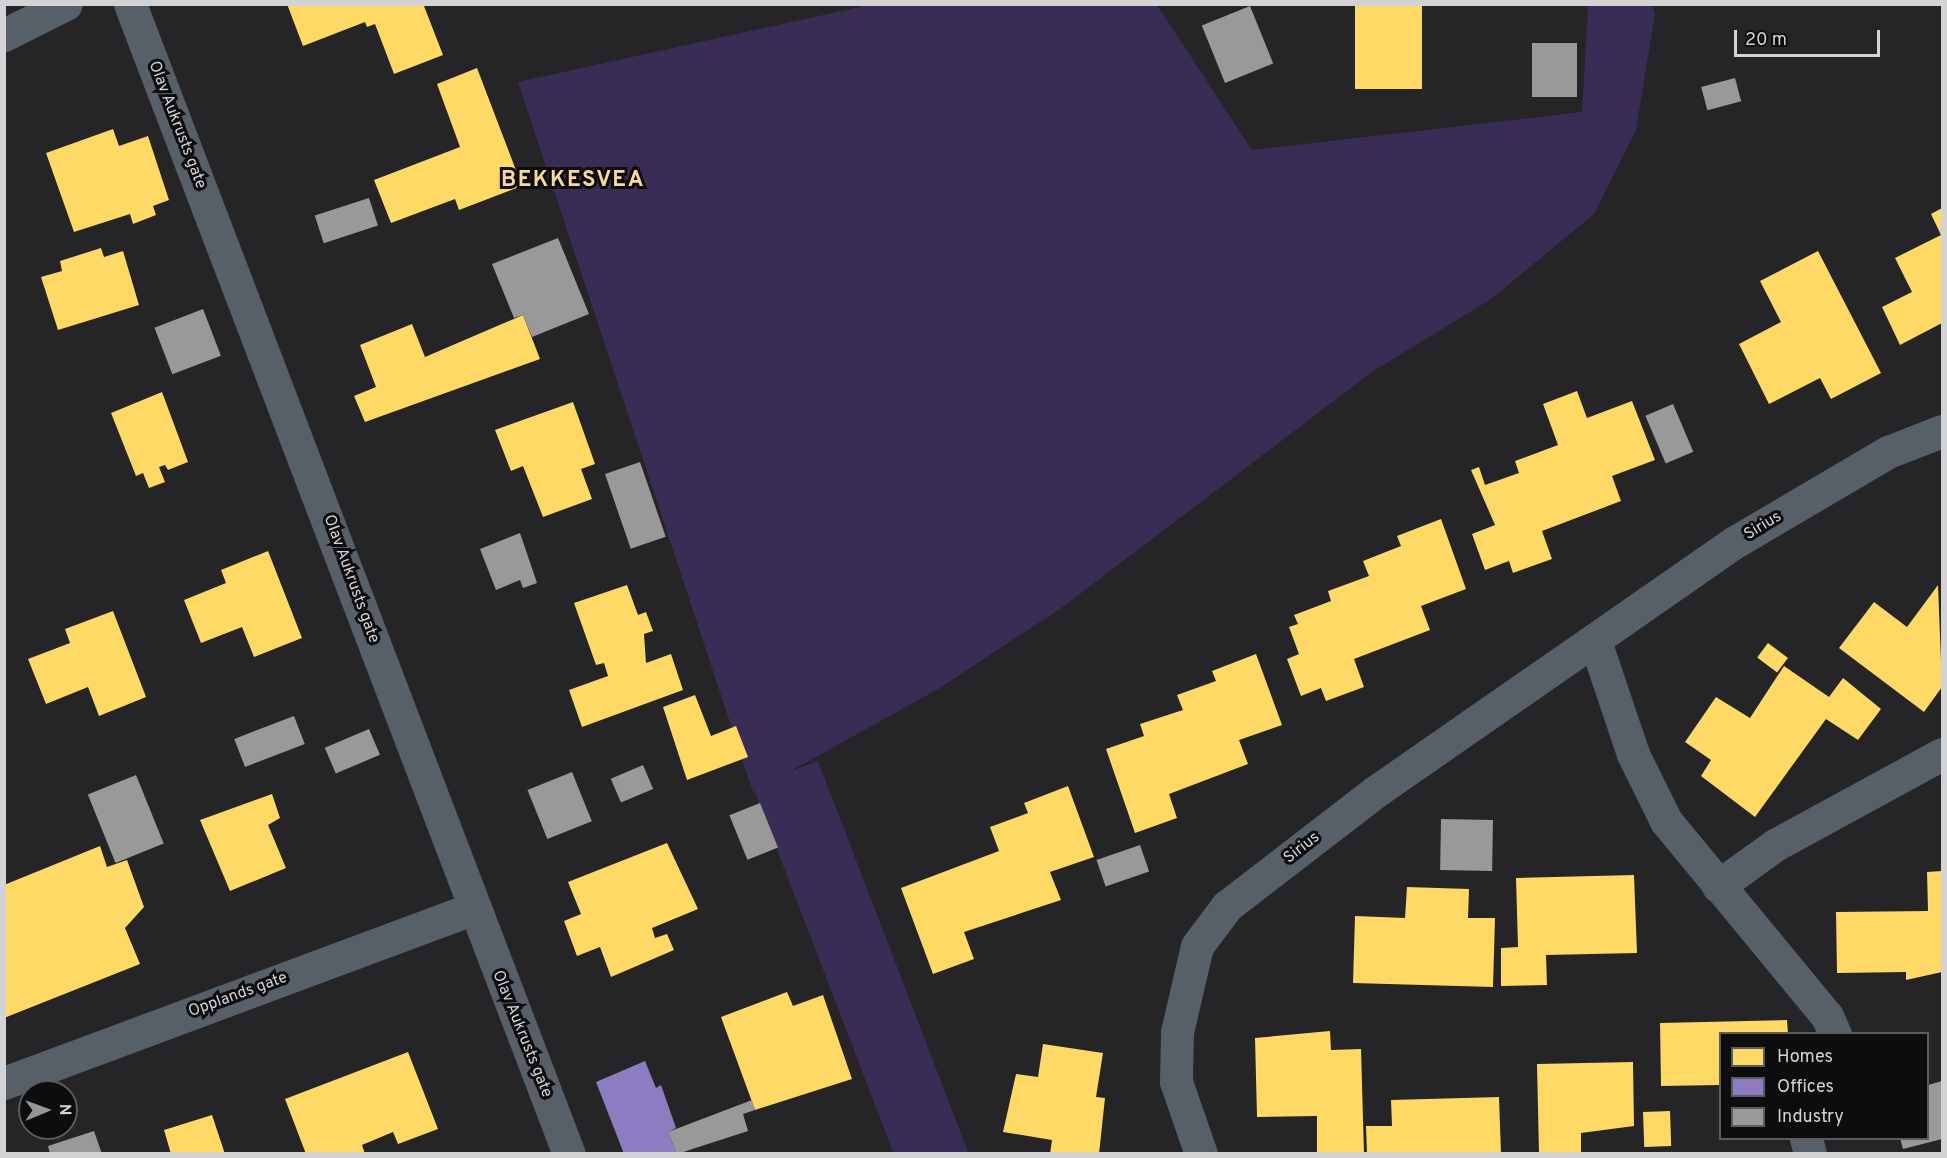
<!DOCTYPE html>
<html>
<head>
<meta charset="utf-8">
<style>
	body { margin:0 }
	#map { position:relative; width:1947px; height:1158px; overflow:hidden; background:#252426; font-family:Overpass,sans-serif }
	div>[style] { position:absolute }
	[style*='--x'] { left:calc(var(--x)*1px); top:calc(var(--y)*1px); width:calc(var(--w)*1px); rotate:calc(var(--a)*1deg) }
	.green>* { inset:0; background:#3a2d55; transform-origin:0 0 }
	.homes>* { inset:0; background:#ffd966; transform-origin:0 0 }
	.offices>* { inset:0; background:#8e7cc3 }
	.industry>* { inset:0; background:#999; transform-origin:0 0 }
	.minor>* { height:33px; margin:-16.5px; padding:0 16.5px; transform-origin:16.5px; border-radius:16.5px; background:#575f69 }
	span { translate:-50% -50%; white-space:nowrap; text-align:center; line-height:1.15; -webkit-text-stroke:6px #0d0d0f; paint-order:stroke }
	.street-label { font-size:16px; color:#d3d2d5 }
	.district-label { font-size:22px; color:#f9d8a0; font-weight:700; letter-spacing:1.5px }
	.frame { position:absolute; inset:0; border:6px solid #d3d2d5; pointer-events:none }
	.legend { position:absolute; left:1719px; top:1032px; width:210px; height:108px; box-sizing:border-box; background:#0d0d0f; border:2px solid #5c5c5e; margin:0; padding:8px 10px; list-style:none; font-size:18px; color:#d3d2d5 }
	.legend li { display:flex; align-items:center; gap:12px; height:30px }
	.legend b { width:30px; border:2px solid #5c5c5e }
	.north { position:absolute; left:18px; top:1080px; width:60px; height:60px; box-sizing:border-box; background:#0d0d0f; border:2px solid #5c5c5e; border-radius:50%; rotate:89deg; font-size:16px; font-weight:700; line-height:24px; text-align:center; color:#d3d2d5 }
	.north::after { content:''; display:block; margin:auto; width:21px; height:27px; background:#969598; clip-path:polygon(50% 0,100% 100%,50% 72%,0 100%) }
	.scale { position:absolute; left:1734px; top:30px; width:146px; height:27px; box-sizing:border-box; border:3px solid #d3d2d5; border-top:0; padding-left:8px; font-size:18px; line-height:21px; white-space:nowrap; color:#d3d2d5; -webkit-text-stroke:4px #0d0d0f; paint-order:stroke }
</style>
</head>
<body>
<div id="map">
	<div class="green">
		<div style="clip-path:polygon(869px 5px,1157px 5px,1252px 150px,1582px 112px,1588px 5px,1652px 5px,1655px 14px,1636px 130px,1594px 214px,1491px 299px,1372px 372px,1060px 609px,938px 689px,753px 792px,518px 82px)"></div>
		<div style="left:818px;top:761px;width:421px;height:70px;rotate:69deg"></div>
	</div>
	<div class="homes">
		<div style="clip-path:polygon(287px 4px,428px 4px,424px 6px,443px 55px,394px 74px,375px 24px,367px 27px,365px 22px,303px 46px)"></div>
		<div style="left:1355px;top:4px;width:67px;height:85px"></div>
		<div style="clip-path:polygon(477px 68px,522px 186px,459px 210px,455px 199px,391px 223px,374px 180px,460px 147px,437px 84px)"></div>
		<div style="clip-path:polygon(113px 129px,119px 146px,148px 136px,169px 200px,153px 206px,156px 215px,133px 224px,130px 214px,74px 232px,46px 153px)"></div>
		<div style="clip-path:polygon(1942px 208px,1942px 323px,1900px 345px,1882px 307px,1912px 292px,1895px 258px,1941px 235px,1931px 214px)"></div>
		<div style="clip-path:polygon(101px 248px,104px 257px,123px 251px,139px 305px,58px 330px,41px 277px,62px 271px,60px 261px)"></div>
		<div style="clip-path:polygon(1818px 251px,1881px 373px,1831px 399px,1820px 378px,1769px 404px,1739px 344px,1781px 322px,1760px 281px)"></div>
		<div style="clip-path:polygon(523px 315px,540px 359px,365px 422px,354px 396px,376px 387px,360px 345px,412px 324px,425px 357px)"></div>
		<div style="clip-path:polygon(1577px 391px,1587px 418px,1632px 401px,1655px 460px,1612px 476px,1621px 501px,1542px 531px,1552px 559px,1513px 573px,1509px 561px,1485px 570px,1472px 534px,1495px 525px,1471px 470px,1479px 467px,1485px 485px,1519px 473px,1515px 461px,1558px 445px,1543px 404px)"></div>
		<div style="clip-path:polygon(162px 392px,188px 462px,168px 470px,165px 465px,159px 467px,165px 482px,149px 488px,143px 473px,136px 476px,111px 413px)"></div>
		<div style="clip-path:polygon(573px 402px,595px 464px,581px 469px,592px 499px,543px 517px,523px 466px,511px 471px,495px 430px)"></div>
		<div style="clip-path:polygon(1441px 519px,1466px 589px,1421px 606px,1430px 630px,1354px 659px,1364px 687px,1326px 701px,1321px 688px,1301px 696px,1287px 659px,1299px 654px,1289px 627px,1298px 624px,1294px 615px,1331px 601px,1328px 591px,1369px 576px,1363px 561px,1401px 546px,1397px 536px)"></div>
		<div style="clip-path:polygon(268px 551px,302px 638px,254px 657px,242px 627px,201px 643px,184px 600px,226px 583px,221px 570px)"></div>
		<div style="clip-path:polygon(627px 585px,638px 615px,646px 612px,653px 631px,644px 634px,646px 663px,671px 654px,683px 690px,582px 727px,569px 690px,608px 676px,604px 663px,596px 665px,574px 603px)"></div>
		<div style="clip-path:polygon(1938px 585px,1942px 687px,1924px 712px,1839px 648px,1874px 602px,1907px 627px)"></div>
		<div style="clip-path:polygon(113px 611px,146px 697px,99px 716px,88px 687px,46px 704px,28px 659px,70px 643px,65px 629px)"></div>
		<div style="left:1768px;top:643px;width:25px;height:18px;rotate:37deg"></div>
		<div style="clip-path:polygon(1256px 654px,1282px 725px,1239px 740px,1248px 764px,1169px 794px,1177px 818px,1135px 833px,1106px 749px,1144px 736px,1140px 724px,1183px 710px,1177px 695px,1216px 681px,1212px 671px)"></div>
		<div style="clip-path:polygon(1784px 666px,1829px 697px,1843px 678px,1881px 709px,1858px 740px,1826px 719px,1755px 817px,1701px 776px,1711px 760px,1685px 742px,1716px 697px,1750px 718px)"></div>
		<div style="clip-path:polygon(695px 695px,711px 736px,736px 726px,748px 757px,687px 780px,663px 707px)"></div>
		<div style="clip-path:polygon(1068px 786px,1094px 857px,1050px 872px,1061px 900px,964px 932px,974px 959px,933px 974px,901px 888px,999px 851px,990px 827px,1028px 813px,1024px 803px)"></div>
		<div style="clip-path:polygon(272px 794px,280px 818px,268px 825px,286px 868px,230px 891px,200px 820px)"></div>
		<div style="clip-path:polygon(667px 843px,698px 909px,652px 928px,655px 938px,667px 934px,674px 950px,611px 977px,600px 947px,577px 956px,564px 921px,581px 914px,568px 882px)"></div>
		<div style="clip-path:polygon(100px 846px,107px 867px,127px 860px,144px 907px,125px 928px,140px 964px,4px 1018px,4px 885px)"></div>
		<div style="clip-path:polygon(1942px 871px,1942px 972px,1906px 980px,1906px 972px,1837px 973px,1836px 912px,1928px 911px,1927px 872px)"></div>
		<div style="clip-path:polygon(1634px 875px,1637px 953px,1546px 955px,1547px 985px,1501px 986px,1501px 948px,1518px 947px,1516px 878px)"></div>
		<div style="clip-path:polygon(1407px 887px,1469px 889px,1468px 918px,1495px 918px,1493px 987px,1353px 983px,1355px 916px,1405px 918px)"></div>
		<div style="clip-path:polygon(787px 992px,793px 1006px,823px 995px,852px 1079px,755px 1110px,721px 1017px)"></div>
		<div style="clip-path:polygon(1787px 1020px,1788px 1034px,1720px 1034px,1720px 1085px,1661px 1086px,1660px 1023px)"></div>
		<div style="clip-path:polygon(1330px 1031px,1331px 1050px,1361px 1049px,1364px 1154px,1317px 1154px,1317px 1116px,1257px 1117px,1255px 1038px)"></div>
		<div style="clip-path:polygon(1043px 1044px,1103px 1053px,1096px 1097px,1105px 1098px,1099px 1154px,1050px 1154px,1052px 1140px,1003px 1132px,1016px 1074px,1038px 1077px)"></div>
		<div style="clip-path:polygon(408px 1052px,438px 1129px,398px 1144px,393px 1132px,362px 1145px,365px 1154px,306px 1154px,285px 1099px)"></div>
		<div style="clip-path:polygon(1633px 1062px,1634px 1126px,1581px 1133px,1581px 1154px,1539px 1154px,1537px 1064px)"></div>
		<div style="clip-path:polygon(1499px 1097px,1501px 1154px,1367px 1154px,1366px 1126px,1392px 1126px,1391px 1100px)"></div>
		<div style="left:1670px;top:1111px;width:35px;height:27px;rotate:88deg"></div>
		<div style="clip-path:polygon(212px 1115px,225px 1154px,171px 1154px,164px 1130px)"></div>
	</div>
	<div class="offices">
		<div style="clip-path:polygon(645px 1061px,656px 1088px,661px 1085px,676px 1128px,668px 1132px,677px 1154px,624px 1154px,596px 1082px)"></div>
	</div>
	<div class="industry">
		<div style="left:1250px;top:6px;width:62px;height:52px;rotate:68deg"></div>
		<div style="left:1532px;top:43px;width:45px;height:54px"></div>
		<div style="left:1735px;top:78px;width:24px;height:35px;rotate:75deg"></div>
		<div style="left:369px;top:198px;width:29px;height:57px;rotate:72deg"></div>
		<div style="clip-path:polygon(558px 238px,589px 314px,532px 337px,523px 315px,514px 318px,492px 264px)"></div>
		<div style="left:203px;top:309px;width:50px;height:52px;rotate:69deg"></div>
		<div style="left:1673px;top:404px;width:52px;height:30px;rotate:67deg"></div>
		<div style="left:640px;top:462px;width:79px;height:37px;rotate:71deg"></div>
		<div style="clip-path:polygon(520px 533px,537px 583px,523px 588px,520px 580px,496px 590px,480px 549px)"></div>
		<div style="left:294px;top:716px;width:30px;height:64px;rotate:69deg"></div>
		<div style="left:369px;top:729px;width:28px;height:48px;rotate:67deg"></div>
		<div style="left:643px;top:765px;width:26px;height:35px;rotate:67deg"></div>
		<div style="left:572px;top:772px;width:53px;height:48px;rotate:68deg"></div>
		<div style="left:136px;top:775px;width:74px;height:52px;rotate:68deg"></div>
		<div style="left:760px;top:803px;width:48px;height:33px;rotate:68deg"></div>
		<div style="left:1441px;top:819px;width:52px;height:51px;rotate:1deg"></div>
		<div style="left:1140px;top:845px;width:28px;height:46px;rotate:71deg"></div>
		<div style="clip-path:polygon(1942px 1081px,1942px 1139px,1903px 1149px,1900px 1138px,1928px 1138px,1928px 1085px)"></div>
		<div style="clip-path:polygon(752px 1100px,755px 1110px,743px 1114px,748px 1131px,677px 1154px,668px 1132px)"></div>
		<div style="clip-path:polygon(94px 1131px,102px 1154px,50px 1154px,48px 1146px)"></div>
	</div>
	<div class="minor">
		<div style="--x:130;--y:4;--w:1231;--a:69.11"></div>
		<div style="--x:4;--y:35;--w:69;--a:-26.6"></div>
		<div style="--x:1595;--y:641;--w:119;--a:71.4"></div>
		<div style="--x:1633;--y:754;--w:75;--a:63.8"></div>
		<div style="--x:1666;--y:821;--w:253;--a:50.5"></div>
		<div style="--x:1827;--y:1016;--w:20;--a:66"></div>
		<div style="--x:1718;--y:886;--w:70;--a:-35.7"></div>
		<div style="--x:1775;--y:845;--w:190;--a:-28.6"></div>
		<div style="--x:4;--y:1083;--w:499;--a:-20.4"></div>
		<div style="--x:1806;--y:1138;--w:16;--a:76"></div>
		<div style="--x:1201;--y:1154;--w:76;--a:-109.1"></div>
		<div style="--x:1176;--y:1082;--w:50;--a:-88.9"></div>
		<div style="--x:1177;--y:1032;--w:88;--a:-76.9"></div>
		<div style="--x:1197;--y:946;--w:50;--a:-53.1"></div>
		<div style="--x:1227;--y:906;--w:187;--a:-37.6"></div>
		<div style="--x:1375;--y:792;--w:438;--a:-34.8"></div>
		<div style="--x:1735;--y:542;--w:178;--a:-30.5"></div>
		<div style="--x:1888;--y:452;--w:58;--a:-21.3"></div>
	</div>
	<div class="street-label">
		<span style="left:177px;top:125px;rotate:69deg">Olav Aukrusts gate</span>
		<span style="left:1763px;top:526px;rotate:-31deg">Sirius</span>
		<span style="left:351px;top:579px;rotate:70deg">Olav Aukrusts gate</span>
		<span style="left:1302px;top:848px;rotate:-38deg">Sirius</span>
		<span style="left:238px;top:995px;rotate:-20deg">Opplands gate</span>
		<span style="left:522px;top:1034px;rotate:68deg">Olav Aukrusts gate</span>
	</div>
	<div class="district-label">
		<span style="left:573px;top:181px">BEKKESVEA</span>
	</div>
	<div class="frame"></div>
	<ul class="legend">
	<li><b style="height:16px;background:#ffd966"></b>Homes</li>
	<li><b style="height:16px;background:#8e7cc3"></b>Offices</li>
	<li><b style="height:16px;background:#999"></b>Industry</li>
	</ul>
	<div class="north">N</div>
	<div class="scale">20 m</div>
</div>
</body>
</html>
